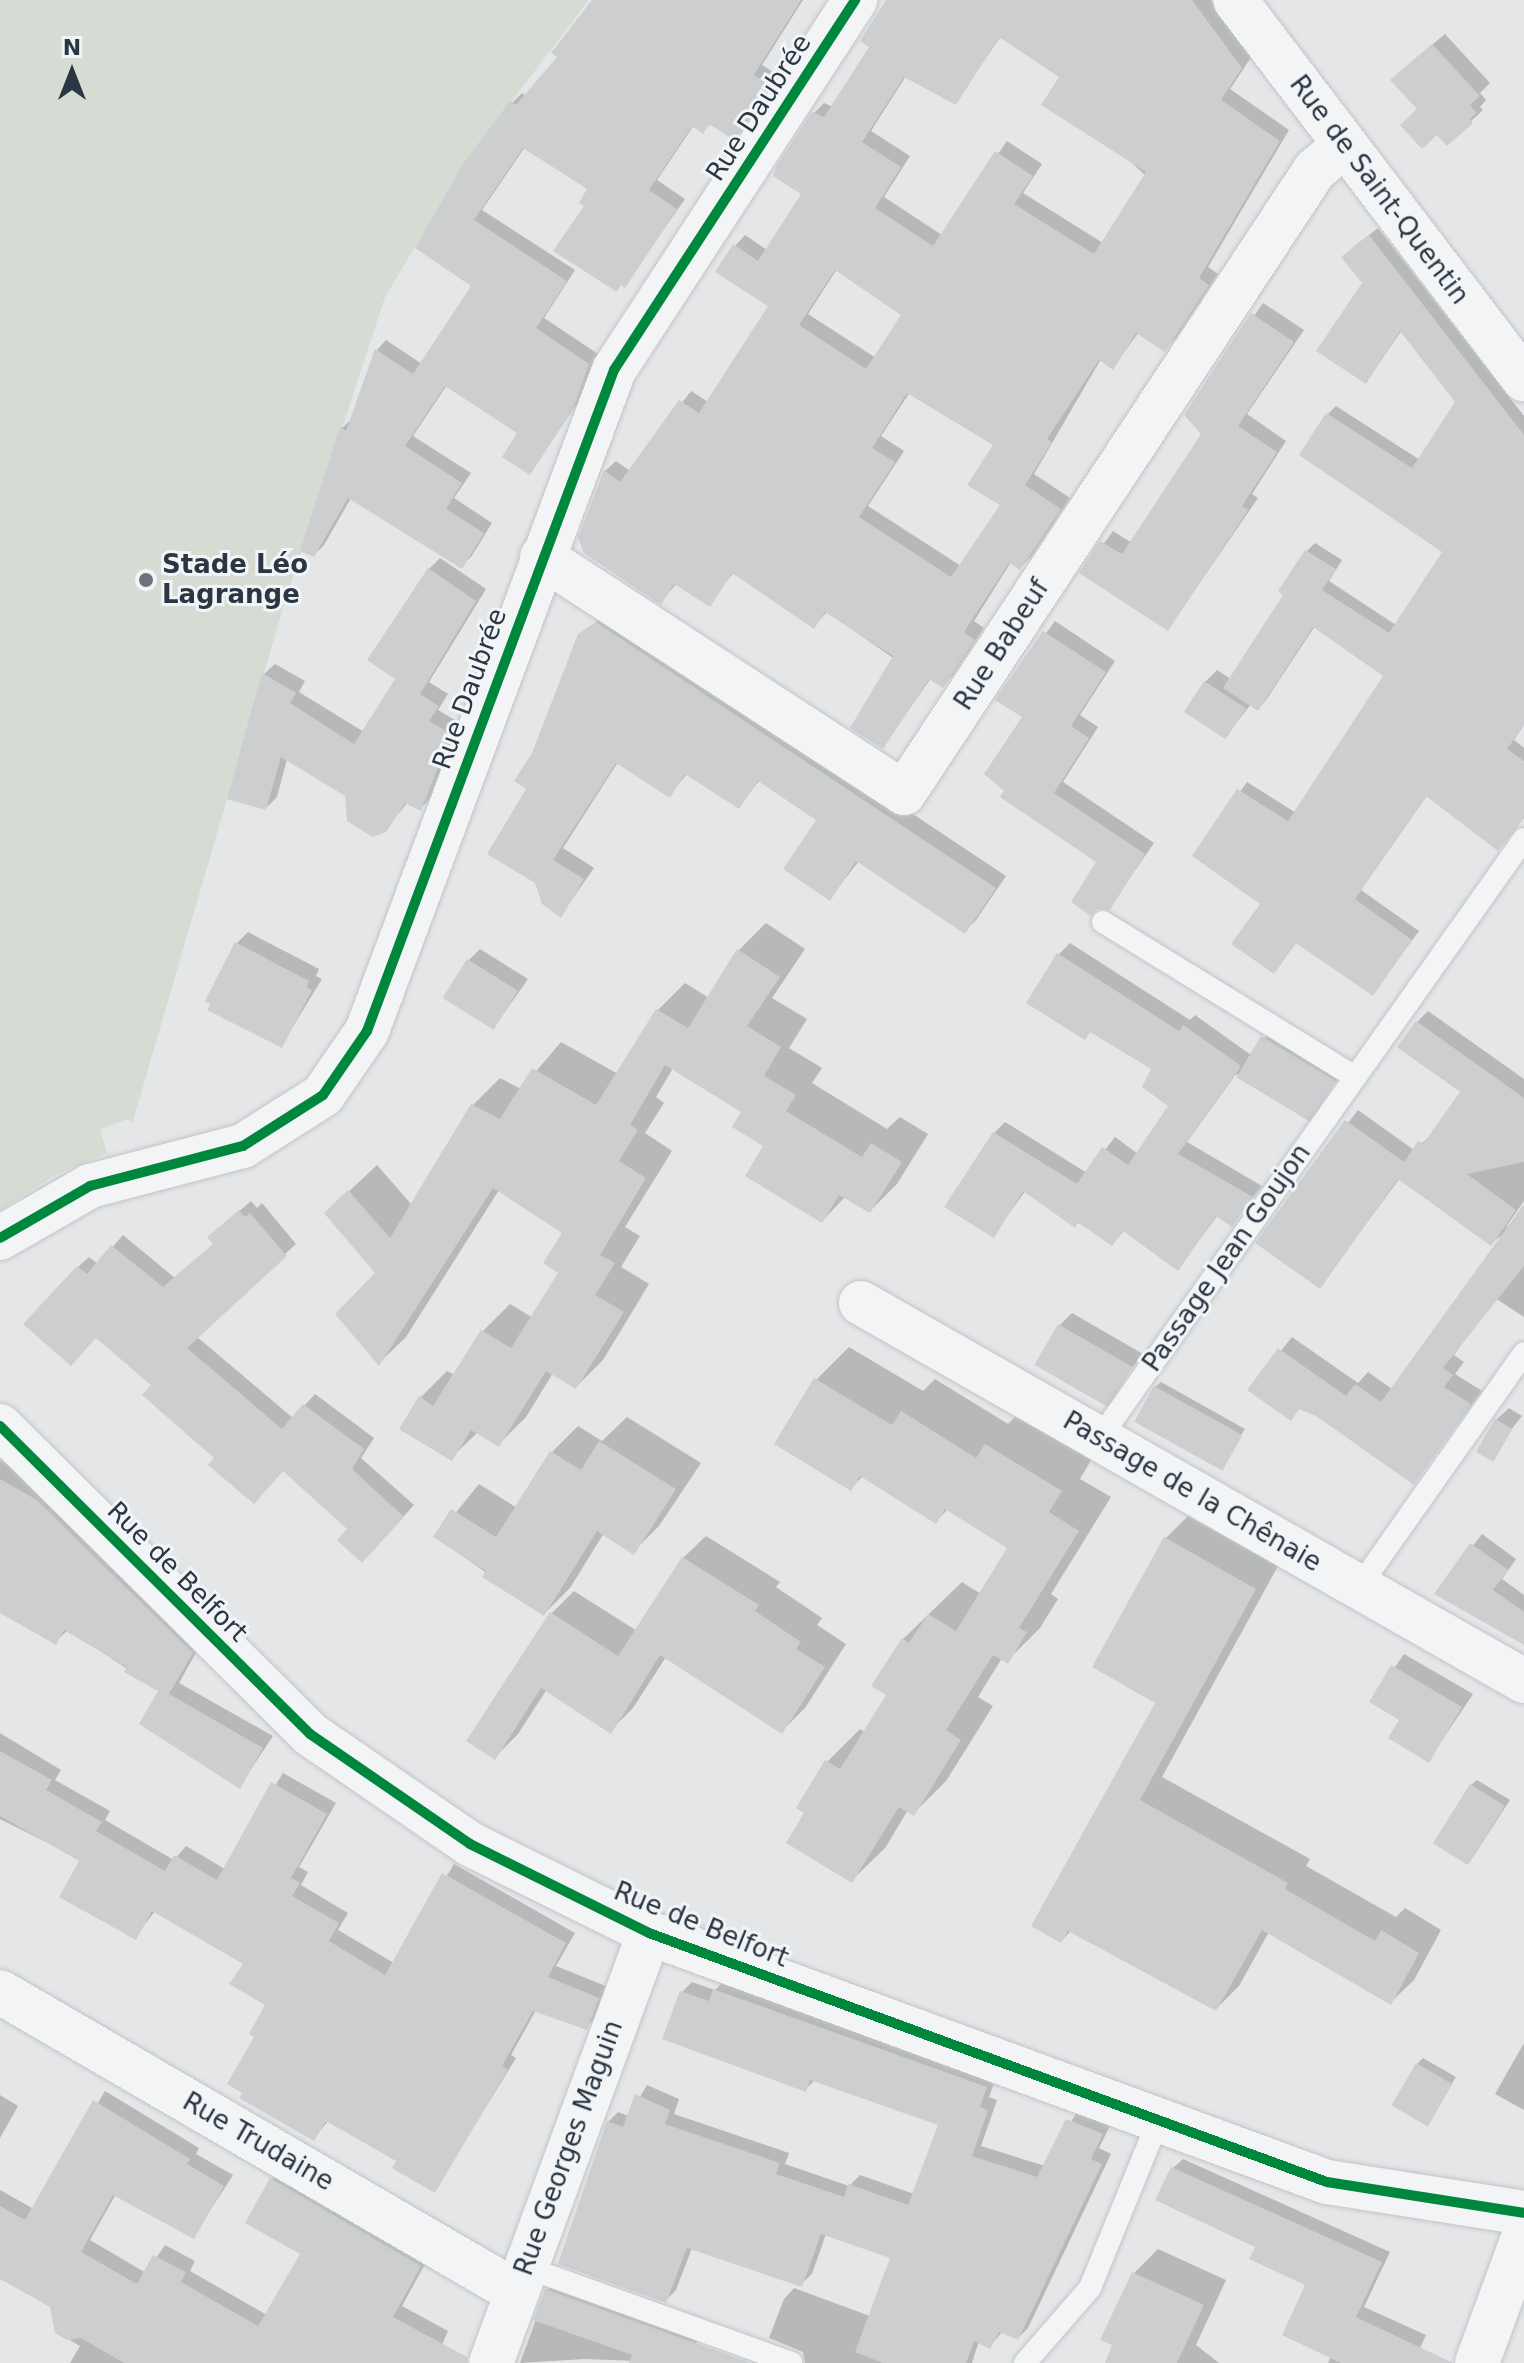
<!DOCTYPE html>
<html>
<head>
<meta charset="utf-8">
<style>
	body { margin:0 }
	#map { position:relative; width:1524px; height:2363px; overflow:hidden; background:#e4e6e8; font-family:"DejaVu Sans",sans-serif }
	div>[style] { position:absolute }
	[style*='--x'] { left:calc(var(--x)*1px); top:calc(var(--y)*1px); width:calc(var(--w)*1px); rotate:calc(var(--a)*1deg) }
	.green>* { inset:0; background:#d6dcd4 }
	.shadow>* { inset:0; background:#0003 }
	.building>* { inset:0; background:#ccced0; transform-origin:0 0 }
	.roads { filter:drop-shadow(0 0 2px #c2c4c6) drop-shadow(0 0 2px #c2c4c6) }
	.lane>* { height:22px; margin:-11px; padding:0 11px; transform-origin:11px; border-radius:11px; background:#f3f4f5 }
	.street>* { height:44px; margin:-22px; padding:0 22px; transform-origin:22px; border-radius:22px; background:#f3f4f5 }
	.cycleway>* { height:10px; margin:-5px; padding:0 5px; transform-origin:5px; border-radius:5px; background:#00873e }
	.dots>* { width:22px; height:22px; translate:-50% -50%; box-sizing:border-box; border:4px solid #f2f5f7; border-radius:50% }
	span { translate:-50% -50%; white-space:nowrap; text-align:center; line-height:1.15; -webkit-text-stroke:6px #f2f5f7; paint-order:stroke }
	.street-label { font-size:26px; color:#2a3642 }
	.poi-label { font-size:26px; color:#2a3642; font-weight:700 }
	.left { translate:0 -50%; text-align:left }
	.north { position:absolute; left:32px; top:32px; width:80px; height:80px; -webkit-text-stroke:6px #f2f5f7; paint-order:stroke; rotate:0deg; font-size:22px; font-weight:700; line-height:32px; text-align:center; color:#2a3642 }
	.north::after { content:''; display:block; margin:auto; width:28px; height:36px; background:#2a3642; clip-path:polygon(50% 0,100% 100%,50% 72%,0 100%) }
</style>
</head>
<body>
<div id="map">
	<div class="green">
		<div style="clip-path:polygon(0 0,589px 0,469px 157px,385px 297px,283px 608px,132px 1124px,128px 1119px,100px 1129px,107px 1153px,55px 1175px,0 1210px)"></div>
	</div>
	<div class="shadow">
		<div style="clip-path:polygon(599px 0,803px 0,762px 65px,778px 75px,743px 128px,734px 138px,711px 123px,703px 131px,694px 125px,657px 180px,685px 199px,625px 285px,587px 205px,590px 189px,525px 147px,482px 210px,575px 270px,544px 318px,598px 354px,582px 397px,529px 473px,520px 433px,447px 385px,413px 436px,471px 473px,454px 498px,492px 523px,471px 557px,461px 566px,351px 498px,324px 545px,314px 555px,303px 550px,342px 428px,353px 418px,377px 350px,386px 340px,422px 364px,474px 285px,417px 247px,512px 103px,522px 93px,526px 96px,560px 57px)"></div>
		<div style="clip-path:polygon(evenodd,889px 0,1211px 0,1252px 56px,1230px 89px,1289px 130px,1208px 267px,1218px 274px,1176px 338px,1165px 349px,1139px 332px,1113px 367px,1101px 359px,1034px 474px,1070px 498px,1031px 557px,1020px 568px,1011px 562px,974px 621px,984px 628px,953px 675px,943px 686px,931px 678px,883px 747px,896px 660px,827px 612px,814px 626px,734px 572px,709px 604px,677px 583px,661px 602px,605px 471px,616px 461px,630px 471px,691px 391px,708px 402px,770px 306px,735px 246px,745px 235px,767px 250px,804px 194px,813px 114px,824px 103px,833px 107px,872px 46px,889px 0,1001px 36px,1062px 76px,1121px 153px,1146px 176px,1103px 243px,1023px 193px,1042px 164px,1007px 141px,942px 235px,884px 197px,910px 156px,871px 131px,906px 76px,955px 103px,1001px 36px,889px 0,837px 269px,904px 314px,876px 358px,808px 314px,837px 269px,889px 0,910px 392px,996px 444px,1003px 505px,961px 566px,868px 506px,904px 451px,881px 436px,910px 392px)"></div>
		<div style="clip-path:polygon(1445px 34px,1490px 83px,1480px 93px,1486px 100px,1480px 107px,1483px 110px,1447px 143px,1419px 109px,1403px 69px)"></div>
		<div style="clip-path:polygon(1378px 228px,1524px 416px,1524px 725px,1514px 740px,1524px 748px,1524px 818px,1506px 840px,1428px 794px,1361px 890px,1419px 931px,1373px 993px,1297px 942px,1274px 971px,1263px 903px,1195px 855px,1247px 782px,1296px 813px,1386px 675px,1315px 626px,1266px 700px,1258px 709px,1251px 704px,1225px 737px,1205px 682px,1217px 670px,1231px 679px,1286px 594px,1281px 591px,1307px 551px,1315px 543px,1342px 560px,1329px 581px,1396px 625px,1444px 551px,1328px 414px,1336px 406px,1420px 460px,1458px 402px,1402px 330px,1366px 382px,1365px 283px,1352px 248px)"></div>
		<div style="clip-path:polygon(1263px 303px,1304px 330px,1247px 414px,1286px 441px,1252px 494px,1258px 498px,1168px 629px,1082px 573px,1113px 531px,1132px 543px,1204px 434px,1186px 415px)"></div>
		<div style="clip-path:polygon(440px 558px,486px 589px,429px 682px,448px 694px,438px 710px,460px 723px,431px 798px,420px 809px,408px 802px,385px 830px,347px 794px,287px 759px,277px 797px,266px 808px,264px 674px,275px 664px,305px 681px,299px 692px,364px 732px,398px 678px,429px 569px)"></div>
		<div style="clip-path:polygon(609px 612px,1006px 876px,976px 920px,965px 931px,859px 861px,830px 898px,818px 820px,760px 780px,738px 807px,687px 774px,669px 795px,618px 762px,563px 848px,594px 868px,561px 915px,529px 788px,534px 754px,580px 635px)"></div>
		<div style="clip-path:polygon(1055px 621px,1115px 661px,1080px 715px,1098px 727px,1063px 782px,1154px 843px,1109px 908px,1099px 862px,1006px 791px,1025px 717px,998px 699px)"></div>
		<div style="clip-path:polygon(766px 923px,805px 949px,772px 998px,807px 1019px,789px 1048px,822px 1068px,812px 1083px,887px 1129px,900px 1117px,928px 1134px,897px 1184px,870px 1211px,846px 1196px,822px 1221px,744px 1111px,673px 1068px,656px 1097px,664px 1103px,645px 1133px,672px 1151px,625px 1227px,640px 1236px,621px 1267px,649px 1284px,603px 1360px,576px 1387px,553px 1373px,526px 1417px,498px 1445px,478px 1432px,451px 1458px,420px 1398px,447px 1371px,455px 1375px,483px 1331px,510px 1304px,533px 1318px,561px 1272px,565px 1232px,499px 1190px,406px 1337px,379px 1363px,378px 1273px,326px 1213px,377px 1165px,412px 1205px,473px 1105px,500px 1078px,521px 1089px,561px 1042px,618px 1074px,658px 1010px,685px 983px,709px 998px,739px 950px)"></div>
		<div style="clip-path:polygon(248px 932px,319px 969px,316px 976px,322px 979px,281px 1046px,236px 944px)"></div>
		<div style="clip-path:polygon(1070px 943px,1190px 1020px,1195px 1015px,1251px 1055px,1274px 1026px,1345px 1070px,1306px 1119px,1236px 1074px,1187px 1142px,1262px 1186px,1232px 1224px,1218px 1215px,1178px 1268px,1125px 1230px,1112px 1244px,1026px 1190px,993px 1235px,994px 1133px,1005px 1122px,1087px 1173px,1115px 1137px,1138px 1154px,1170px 1106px,1154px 1069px,1059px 954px)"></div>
		<div style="clip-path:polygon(480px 949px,528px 979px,495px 1026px,468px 961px)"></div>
		<div style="clip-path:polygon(1428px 1011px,1524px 1079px,1524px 1201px,1506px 1227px,1524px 1219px,1524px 1317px,1495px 1298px,1454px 1355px,1464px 1362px,1455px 1374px,1482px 1391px,1414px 1482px,1317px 1414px,1301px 1407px,1291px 1418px,1250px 1390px,1292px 1337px,1358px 1383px,1368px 1372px,1392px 1389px,1504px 1234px,1491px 1243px,1400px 1178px,1320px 1286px,1258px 1242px,1358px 1110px,1414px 1150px,1434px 1133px,1463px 1092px,1417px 1022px)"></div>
		<div style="clip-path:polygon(251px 1201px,257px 1208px,262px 1203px,296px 1244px,196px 1336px,293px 1418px,315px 1394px,374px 1438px,361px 1458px,414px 1505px,373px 1550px,284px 1468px,217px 1457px,78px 1267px,89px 1257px,98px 1264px,123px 1235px,175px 1278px,215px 1243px,221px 1227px)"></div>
		<div style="clip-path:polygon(1072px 1313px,1143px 1354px,1105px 1403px,1060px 1325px)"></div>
		<div style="clip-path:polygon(849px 1347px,923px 1391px,935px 1379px,1008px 1424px,1020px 1412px,1093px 1457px,1080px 1479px,1111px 1497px,1051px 1594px,1058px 1599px,1040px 1628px,1007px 1661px,1002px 1658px,978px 1697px,993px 1706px,946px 1781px,913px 1814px,908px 1810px,885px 1848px,851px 1881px,807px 1812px,827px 1762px,860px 1729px,865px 1732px,889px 1694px,903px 1639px,962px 1582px,981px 1594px,1010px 1547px,948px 1509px,936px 1521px,863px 1476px,851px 1488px,816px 1380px)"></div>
		<div style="clip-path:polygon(1161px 1382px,1245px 1429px,1222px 1463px,1155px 1387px)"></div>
		<div style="clip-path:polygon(1509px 1408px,1522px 1416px,1489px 1457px,1496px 1420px)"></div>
		<div style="clip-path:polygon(627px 1417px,701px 1463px,659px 1526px,633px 1552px,604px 1533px,570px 1588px,544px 1614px,436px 1537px,479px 1484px,517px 1508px,552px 1452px,578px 1426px,602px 1441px)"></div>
		<div style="clip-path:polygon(0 1460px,48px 1489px,203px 1640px,179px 1683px,273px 1736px,240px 1786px,160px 1690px,68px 1630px,55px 1642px,0 1593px)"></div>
		<div style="clip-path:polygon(1188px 1516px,1278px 1566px,1162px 1777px,1310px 1859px,1306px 1866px,1396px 1917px,1405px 1908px,1441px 1930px,1414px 1980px,1391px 2002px,1269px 1932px,1239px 1986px,1216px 2009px,1072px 1930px,1061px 1941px,1157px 1702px,1166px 1538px)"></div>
		<div style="clip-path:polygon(1482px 1534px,1516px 1559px,1502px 1579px,1524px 1595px,1524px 1643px,1437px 1593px)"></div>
		<div style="clip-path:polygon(706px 1536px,780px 1582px,776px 1587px,822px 1618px,817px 1625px,846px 1644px,805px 1708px,782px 1731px,666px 1657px,633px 1708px,610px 1731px,547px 1689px,518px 1734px,495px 1757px,551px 1614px,574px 1591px,637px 1631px,683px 1558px)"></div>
		<div style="clip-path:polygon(1404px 1654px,1473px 1694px,1429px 1760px,1402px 1719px,1372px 1701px)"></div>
		<div style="clip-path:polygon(0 1733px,61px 1770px,55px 1780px,110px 1811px,105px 1820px,174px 1860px,186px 1846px,225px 1869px,283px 1773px,336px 1803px,299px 1867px,308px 1872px,301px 1885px,348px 1913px,338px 1930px,394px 1963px,454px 1864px,575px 1933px,556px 1966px,608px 1987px,597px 2017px,586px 2027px,536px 2010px,511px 2055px,516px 2058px,435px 2190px,399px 2160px,329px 2120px,314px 2138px,257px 2036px,268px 2004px,245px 1963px,155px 1911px,135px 1937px,82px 1860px,0 1819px)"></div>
		<div style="clip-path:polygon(1477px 1780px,1510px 1800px,1469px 1863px,1471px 1785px)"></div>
		<div style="clip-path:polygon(725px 1980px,996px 2077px,989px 2097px,997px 2100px,981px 2146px,1045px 2166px,1078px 2110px,1111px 2124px,1099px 2148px,1111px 2154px,1028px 2328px,1018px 2338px,1003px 2331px,990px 2346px,979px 2341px,972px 2363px,805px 2363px,803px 2352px,769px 2338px,784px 2299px,794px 2288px,870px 2316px,892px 2257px,826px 2234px,812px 2274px,801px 2284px,692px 2248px,676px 2290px,665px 2301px,608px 2122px,618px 2112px,629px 2116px,647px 2085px,679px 2099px,674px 2114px,789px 2153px,785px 2164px,849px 2186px,860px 2175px,914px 2194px,940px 2123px,815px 2080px,805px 2090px,682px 1992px,692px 1982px,715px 1990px)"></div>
		<div style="clip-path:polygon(1524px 2043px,1524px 2110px,1495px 2094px)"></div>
		<div style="clip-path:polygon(1423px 2058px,1456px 2077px,1427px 2123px,1417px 2064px)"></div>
		<div style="clip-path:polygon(105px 2091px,199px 2148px,196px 2154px,233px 2175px,193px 2237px,116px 2194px,90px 2240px,146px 2273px,165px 2245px,195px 2261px,190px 2271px,267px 2315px,303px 2253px,272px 2179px,282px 2169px,430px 2255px,402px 2306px,448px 2331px,434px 2363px,70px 2363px,80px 2346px,56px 2332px,42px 2248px,0 2262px,0 2190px,34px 2209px)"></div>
		<div style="clip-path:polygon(0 2095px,18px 2106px,0 2138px)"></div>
		<div style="clip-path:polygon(1183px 2159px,1390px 2252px,1364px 2307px,1426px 2335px,1413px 2363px,1328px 2363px,1331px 2356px,1308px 2284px,1258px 2246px,1173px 2168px)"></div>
		<div style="clip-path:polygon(1158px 2249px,1226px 2280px,1196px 2345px,1219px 2363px,1107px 2363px,1126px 2350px,1103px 2339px,1134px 2273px)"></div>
		<div style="clip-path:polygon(558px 2279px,701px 2330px,689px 2363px,585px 2359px,520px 2363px,547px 2290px)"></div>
	</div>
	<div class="building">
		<div style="clip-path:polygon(592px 0,801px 0,754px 75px,770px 85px,734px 140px,709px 124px,703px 134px,692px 126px,649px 190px,677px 209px,625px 288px,621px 285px,617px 292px,553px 251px,584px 206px,579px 203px,587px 189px,523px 148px,474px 220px,567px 281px,536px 328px,589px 364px,573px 409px,530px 475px,502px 457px,517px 433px,445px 386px,405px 446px,462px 483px,446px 509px,484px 533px,462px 569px,348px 498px,314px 557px,300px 551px,340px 427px,346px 431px,375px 349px,413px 374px,471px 286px,415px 248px,463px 164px,510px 101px,516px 105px,557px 57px,551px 53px)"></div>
		<div style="clip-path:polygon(evenodd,886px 0,1192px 0,1242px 68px,1221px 100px,1280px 141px,1199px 278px,1209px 285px,1165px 352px,1136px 333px,1113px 370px,1099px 360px,1047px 439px,1052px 442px,1025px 485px,1061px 509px,1020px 570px,1009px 563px,964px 632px,975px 640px,943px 688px,929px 679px,883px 749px,850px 728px,893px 656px,825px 612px,814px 629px,732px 573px,710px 607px,674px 584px,661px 605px,584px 553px,578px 538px,604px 470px,620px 482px,679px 400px,699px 413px,768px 306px,715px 272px,733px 244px,758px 261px,801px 194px,773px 176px,776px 167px,812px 112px,824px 117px,869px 47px,860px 41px,886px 0,999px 37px,1059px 77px,1041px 105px,1146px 172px,1094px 254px,1014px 204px,1033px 176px,995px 151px,933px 246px,875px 208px,901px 167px,862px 142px,904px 77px,956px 105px,999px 37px,886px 0,835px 270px,901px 315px,866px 369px,799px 325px,835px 270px,886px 0,907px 393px,993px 445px,967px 485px,1000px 505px,951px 577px,859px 517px,895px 462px,872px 448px,907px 393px)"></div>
		<div style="clip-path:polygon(1432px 44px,1480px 96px,1470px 105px,1477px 113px,1470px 119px,1473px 123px,1447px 146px,1437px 135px,1422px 149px,1400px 125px,1417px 109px,1390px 80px)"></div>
		<div style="clip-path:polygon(1369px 235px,1524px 435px,1524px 725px,1507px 749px,1524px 761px,1524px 818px,1498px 851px,1426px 796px,1355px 899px,1412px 940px,1373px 996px,1296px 943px,1274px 974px,1231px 944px,1260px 904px,1192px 856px,1237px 789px,1288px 821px,1383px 676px,1313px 627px,1258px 711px,1223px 688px,1283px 595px,1278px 591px,1305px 550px,1336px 569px,1322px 590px,1389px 633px,1442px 552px,1299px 455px,1326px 413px,1412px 468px,1455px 402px,1400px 331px,1366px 384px,1316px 351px,1362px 283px,1341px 257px)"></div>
		<div style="clip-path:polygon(1251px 313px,1294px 342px,1238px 426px,1277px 452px,1242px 506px,1248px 510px,1168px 631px,1079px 573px,1100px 541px,1122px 554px,1201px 434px,1184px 415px)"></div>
		<div style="clip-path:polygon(428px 568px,476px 601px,420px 694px,439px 706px,429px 721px,451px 734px,421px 811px,405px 803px,386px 832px,373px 837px,347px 821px,345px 796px,281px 757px,266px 810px,227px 799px,262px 673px,296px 693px,290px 703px,354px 744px,395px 679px,367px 660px)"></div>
		<div style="clip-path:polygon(596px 622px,996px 888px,965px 934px,856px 861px,830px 901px,783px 869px,816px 820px,758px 781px,739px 809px,685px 774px,670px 798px,616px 763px,553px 860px,584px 879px,561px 918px,542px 904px,535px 883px,487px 854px,526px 789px,514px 781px,532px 753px,578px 634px)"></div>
		<div style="clip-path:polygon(1043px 631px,1106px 672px,1071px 726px,1089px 738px,1054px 793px,1145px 854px,1110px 910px,1097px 909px,1091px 916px,1071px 902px,1096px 862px,1000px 797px,1004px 791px,984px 774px,1022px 717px,995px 700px)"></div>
		<div style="left:1204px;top:681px;width:50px;height:37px;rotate:33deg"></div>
		<div style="clip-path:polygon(235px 942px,309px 981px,307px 987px,312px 990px,282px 1048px,207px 1010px,210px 1004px,205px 1001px)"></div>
		<div style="clip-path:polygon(737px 949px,780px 977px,747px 1026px,781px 1047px,764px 1076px,796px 1095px,786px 1111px,862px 1157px,871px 1143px,902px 1162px,870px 1213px,839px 1195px,822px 1223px,745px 1176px,763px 1146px,732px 1127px,741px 1112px,665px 1065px,630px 1125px,638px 1130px,619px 1161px,646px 1178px,600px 1255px,615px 1263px,595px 1295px,624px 1312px,576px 1389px,546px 1371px,499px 1447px,471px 1430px,452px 1461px,399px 1429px,419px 1396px,433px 1406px,481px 1330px,511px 1348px,558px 1273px,543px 1263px,562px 1233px,493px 1188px,379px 1366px,335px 1314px,375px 1273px,324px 1213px,348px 1190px,390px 1238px,471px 1104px,500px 1119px,532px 1068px,596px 1105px,656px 1009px,688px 1028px)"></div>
		<div style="clip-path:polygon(1057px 953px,1179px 1031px,1183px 1025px,1241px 1066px,1178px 1154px,1253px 1197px,1232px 1227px,1216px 1216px,1178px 1271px,1123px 1231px,1112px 1246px,1078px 1222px,1075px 1228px,1023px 1191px,994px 1238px,944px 1207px,993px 1132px,1077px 1184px,1102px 1147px,1128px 1165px,1168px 1106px,1142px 1087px,1151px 1069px,1090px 1032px,1085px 1040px,1026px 1003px)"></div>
		<div style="left:467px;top:959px;width:60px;height:46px;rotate:32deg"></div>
		<div style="clip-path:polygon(1416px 1021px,1524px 1098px,1524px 1162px,1467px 1174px,1516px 1210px,1491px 1246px,1398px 1179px,1320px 1289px,1255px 1243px,1345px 1120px,1404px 1162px,1418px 1141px,1423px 1144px,1460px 1092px,1397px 1047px)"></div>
		<div style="left:1261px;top:1036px;width:87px;height:48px;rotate:31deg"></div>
		<div style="clip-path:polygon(1524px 1204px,1524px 1266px,1443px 1368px,1453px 1375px,1444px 1387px,1471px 1404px,1414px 1485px,1316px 1416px,1299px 1409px,1291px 1421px,1247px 1390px,1278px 1348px,1346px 1396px,1355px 1384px,1381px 1402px)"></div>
		<div style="clip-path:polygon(239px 1210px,245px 1217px,250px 1213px,287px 1256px,187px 1348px,282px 1429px,303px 1404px,364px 1449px,352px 1469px,404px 1517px,362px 1563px,337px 1540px,347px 1529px,283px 1471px,254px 1504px,208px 1465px,214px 1458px,142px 1395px,151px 1385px,96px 1338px,71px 1366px,23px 1324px,77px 1266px,87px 1274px,111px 1245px,163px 1287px,213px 1244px,207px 1237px)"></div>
		<div style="left:1058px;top:1324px;width:86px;height:47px;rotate:30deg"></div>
		<div style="clip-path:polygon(814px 1378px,892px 1425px,901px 1411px,976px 1458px,985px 1444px,1062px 1491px,1049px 1512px,1079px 1531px,1019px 1628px,1027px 1632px,1008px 1664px,993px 1655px,946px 1730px,961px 1740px,914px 1816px,899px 1807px,852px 1883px,786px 1843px,804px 1813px,796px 1808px,825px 1760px,840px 1769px,886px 1695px,871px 1686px,902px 1638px,909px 1643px,928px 1614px,956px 1631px,1007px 1548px,945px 1509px,936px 1524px,860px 1476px,851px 1491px,774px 1444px)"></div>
		<div style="left:1154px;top:1386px;width:101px;height:41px;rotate:29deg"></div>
		<div style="left:1495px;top:1419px;width:20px;height:38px;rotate:30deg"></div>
		<div style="clip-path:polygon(599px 1441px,676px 1489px,634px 1555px,597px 1531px,544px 1616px,482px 1577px,486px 1571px,433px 1537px,451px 1509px,496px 1537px,550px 1451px,581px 1470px)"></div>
		<div style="clip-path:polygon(0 1479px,37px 1500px,193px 1653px,169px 1694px,263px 1748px,240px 1789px,139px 1724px,158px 1691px,124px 1672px,127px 1667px,64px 1630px,56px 1645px,0 1613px)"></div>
		<div style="clip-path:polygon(1164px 1537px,1256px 1589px,1140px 1800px,1288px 1883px,1285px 1889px,1375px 1941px,1381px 1930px,1419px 1953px,1391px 2005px,1262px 1930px,1216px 2011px,1068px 1931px,1061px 1943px,1031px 1926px,1155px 1703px,1092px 1667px)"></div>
		<div style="clip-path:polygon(1470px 1543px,1508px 1570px,1493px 1590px,1524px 1612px,1524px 1645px,1434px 1594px)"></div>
		<div style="clip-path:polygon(682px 1557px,759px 1605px,755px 1611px,801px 1642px,796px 1649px,825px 1667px,782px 1734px,660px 1655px,611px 1734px,541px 1688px,495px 1760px,466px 1741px,550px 1612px,618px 1656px)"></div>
		<div style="clip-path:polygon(1391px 1665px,1462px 1707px,1429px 1763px,1388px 1738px,1399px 1720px,1369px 1702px)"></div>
		<div style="clip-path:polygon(0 1751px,52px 1780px,46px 1790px,102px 1822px,96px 1831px,165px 1871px,174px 1855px,217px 1880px,271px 1782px,327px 1814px,291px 1878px,300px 1883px,292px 1896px,339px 1923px,329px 1941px,385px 1975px,442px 1873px,566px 1943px,548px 1977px,599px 1998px,587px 2030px,533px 2011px,502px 2066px,508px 2069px,435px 2193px,392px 2168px,396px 2161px,326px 2121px,314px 2141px,239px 2098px,242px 2093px,227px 2084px,254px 2037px,249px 2034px,265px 2005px,229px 1984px,243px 1964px,152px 1911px,136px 1940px,59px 1897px,79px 1861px,0 1816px)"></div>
		<div style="left:1470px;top:1784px;width:41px;height:70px;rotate:32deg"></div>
		<div style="clip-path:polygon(713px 1989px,987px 2087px,980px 2107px,988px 2110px,972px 2156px,1037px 2177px,1066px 2119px,1103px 2134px,1091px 2159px,1102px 2164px,1018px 2340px,999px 2332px,990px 2349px,974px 2341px,966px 2363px,883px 2363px,855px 2352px,890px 2258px,821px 2234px,802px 2287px,687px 2248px,666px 2303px,558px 2264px,607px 2121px,623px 2127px,635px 2094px,670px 2110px,665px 2124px,780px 2163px,776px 2174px,844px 2197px,848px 2184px,908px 2205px,938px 2125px,810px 2080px,806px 2092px,662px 2039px,680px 1991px,709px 2001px)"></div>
		<div style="left:1416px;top:2063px;width:42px;height:49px;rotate:30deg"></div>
		<div style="clip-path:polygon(93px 2100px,190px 2159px,187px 2164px,224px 2186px,194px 2239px,113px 2195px,81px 2252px,137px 2284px,153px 2255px,186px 2272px,181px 2282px,258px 2326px,300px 2254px,245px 2223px,270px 2178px,421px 2266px,393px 2317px,467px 2357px,467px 2363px,124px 2363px,81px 2338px,67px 2340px,55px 2333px,50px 2307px,0 2279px,0 2206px,25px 2220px)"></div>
		<div style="clip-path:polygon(1171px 2167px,1382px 2262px,1356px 2317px,1453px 2363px,1341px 2363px,1282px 2335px,1305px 2285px,1249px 2259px,1255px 2247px,1155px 2200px)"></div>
		<div style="clip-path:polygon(1132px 2272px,1204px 2305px,1177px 2363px,1105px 2363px,1112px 2345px,1100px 2340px)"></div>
		<div style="clip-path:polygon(545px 2289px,748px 2362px,748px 2363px,629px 2363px,632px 2355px,533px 2320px)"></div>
	</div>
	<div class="roads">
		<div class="lane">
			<div style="--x:1103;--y:922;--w:296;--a:31.6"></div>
			<div style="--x:1099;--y:1439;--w:735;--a:-54.69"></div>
			<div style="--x:1359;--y:1587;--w:286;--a:-54.8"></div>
			<div style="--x:525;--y:2267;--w:283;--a:19.8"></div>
			<div style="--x:1025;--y:2363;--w:99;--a:-49.1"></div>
			<div style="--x:1090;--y:2288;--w:183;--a:-67.8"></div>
		</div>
		<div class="street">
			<div style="--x:1235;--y:0;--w:477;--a:52.7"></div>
			<div style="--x:542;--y:557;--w:432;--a:33.1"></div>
			<div style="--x:904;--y:793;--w:746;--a:-56.59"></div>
			<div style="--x:1315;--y:170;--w:39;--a:-40"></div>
			<div style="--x:0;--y:1238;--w:104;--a:-30"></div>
			<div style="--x:90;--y:1186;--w:158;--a:-14.7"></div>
			<div style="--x:243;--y:1146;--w:95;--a:-32.5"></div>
			<div style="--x:323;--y:1095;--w:78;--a:-55.5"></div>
			<div style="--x:367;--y:1031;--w:706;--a:-69.51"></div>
			<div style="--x:614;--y:370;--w:442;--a:-56.9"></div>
			<div style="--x:861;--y:1303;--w:763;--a:29.69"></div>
			<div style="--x:0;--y:1426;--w:437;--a:44.8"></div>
			<div style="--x:310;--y:1734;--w:194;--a:34.5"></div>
			<div style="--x:470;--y:1844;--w:200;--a:26.4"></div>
			<div style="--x:649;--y:1933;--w:722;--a:20.17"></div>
			<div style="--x:1327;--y:2182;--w:199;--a:8.9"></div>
			<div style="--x:0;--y:1992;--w:597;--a:30.17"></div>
			<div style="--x:491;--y:2363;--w:458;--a:-69.8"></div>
			<div style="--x:1477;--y:2363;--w:136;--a:-69.8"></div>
		</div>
	</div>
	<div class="cycleway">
		<div style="--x:0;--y:1238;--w:104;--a:-30"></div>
		<div style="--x:90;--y:1186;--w:158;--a:-14.7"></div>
		<div style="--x:243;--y:1146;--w:95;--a:-32.5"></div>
		<div style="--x:323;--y:1095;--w:78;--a:-55.5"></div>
		<div style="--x:367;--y:1031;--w:706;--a:-69.51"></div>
		<div style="--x:614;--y:370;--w:442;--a:-56.9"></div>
		<div style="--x:0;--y:1426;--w:437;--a:44.8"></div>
		<div style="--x:310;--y:1734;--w:194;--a:34.5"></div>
		<div style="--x:470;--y:1844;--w:200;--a:26.4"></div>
		<div style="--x:649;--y:1933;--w:722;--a:20.17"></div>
		<div style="--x:1327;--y:2182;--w:199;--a:8.9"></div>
	</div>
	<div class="dots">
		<div style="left:146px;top:580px;background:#6b747c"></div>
	</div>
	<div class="street-label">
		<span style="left:759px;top:108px;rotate:-57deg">Rue Daubrée</span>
		<span style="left:1379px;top:190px;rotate:53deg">Rue de Saint-Quentin</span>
		<span style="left:1002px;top:645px;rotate:-57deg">Rue Babeuf</span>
		<span style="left:470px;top:689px;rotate:-70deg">Rue Daubrée</span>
		<span style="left:1227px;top:1258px;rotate:-55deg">Passage Jean Goujon</span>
		<span style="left:1192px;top:1492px;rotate:30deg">Passage de la Chênaie</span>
		<span style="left:177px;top:1572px;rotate:45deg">Rue de Belfort</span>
		<span style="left:701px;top:1925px;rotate:22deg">Rue de Belfort</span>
		<span style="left:258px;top:2142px;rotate:30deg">Rue Trudaine</span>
		<span style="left:569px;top:2148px;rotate:-70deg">Rue Georges Maguin</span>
	</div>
	<div class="poi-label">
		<span class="left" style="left:162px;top:580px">Stade Léo<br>Lagrange</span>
	</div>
	<div class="north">N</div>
</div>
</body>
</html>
